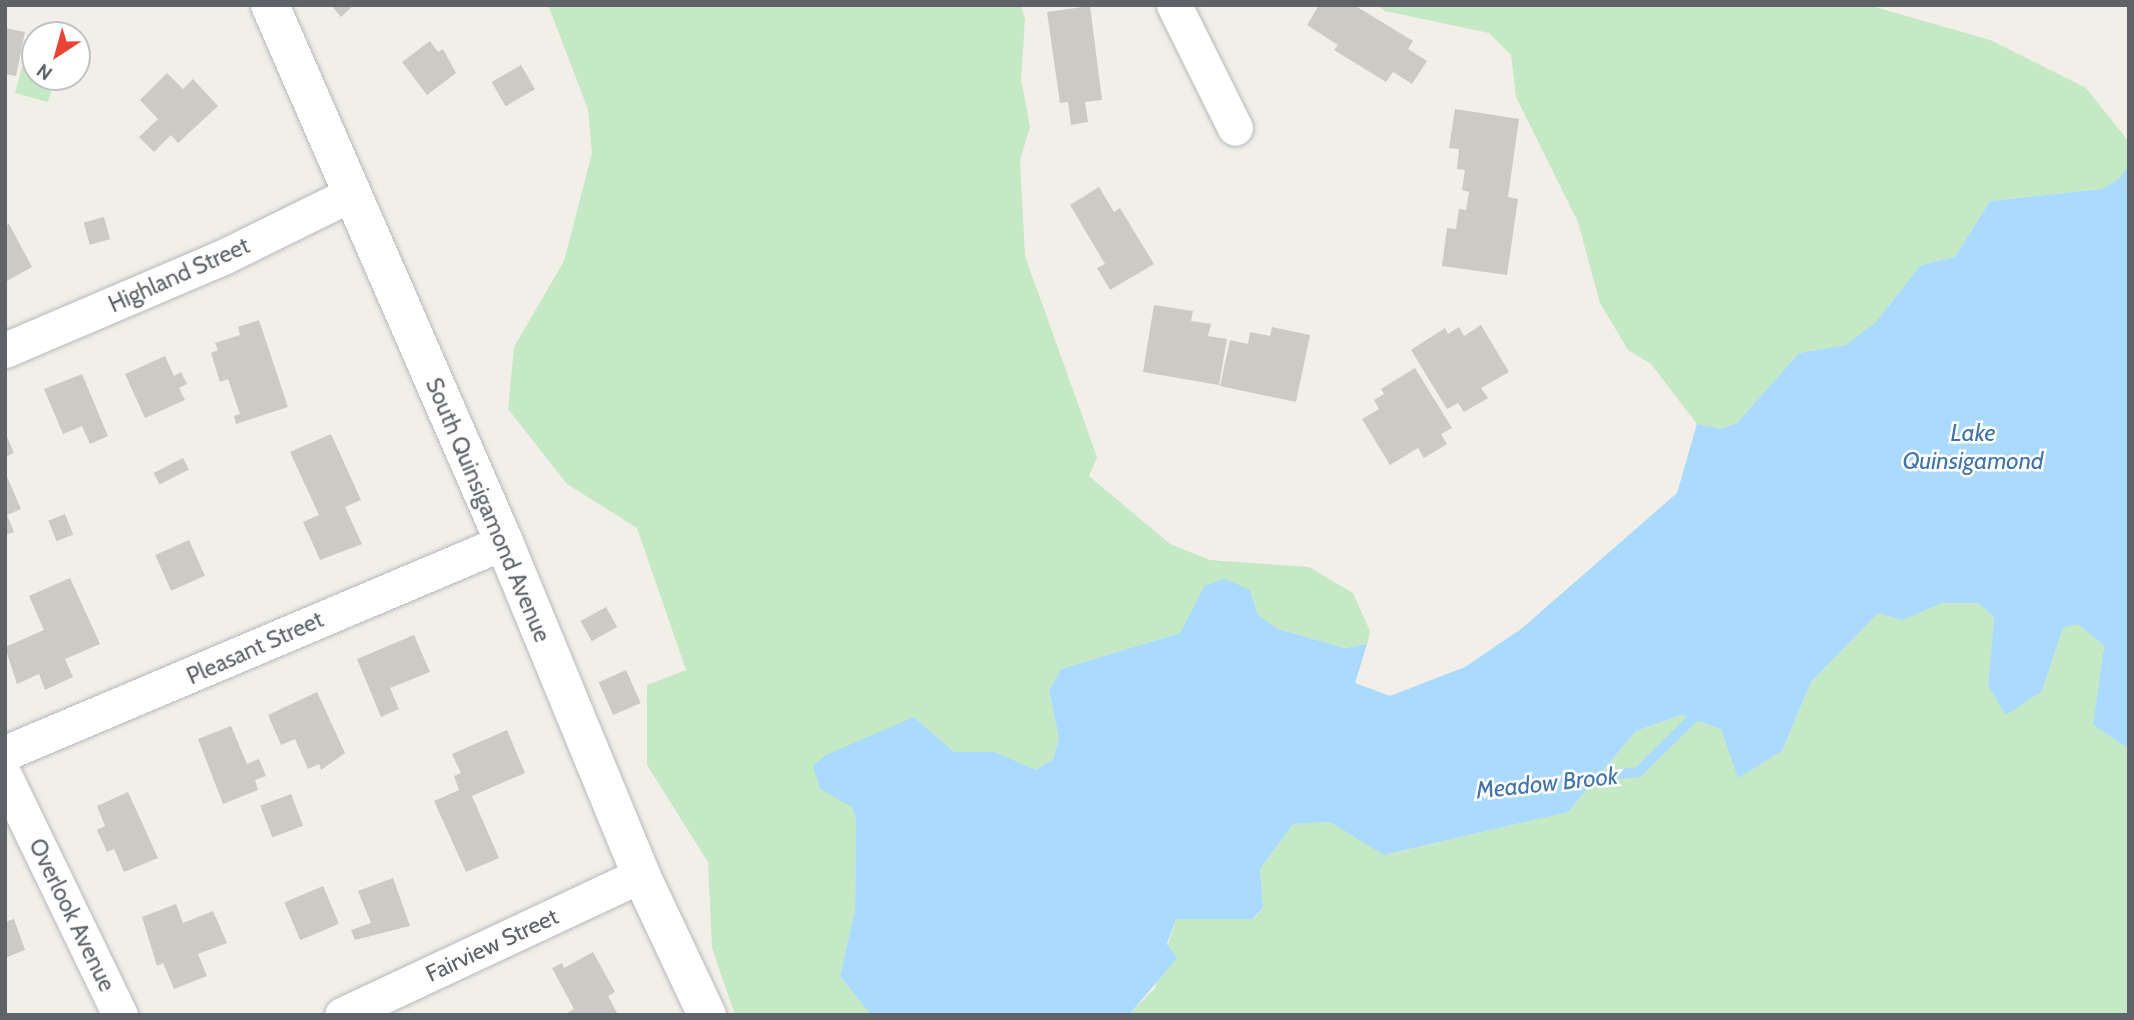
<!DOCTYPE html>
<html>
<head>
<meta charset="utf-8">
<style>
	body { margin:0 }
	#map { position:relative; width:2134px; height:1020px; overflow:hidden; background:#f1efe8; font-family:Cabin,sans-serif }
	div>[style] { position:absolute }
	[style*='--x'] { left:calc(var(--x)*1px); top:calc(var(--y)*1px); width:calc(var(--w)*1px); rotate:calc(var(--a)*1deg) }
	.green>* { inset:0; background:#c5e8c5 }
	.water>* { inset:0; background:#aadaff }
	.stream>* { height:10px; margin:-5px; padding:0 5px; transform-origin:5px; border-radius:5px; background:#aadaff }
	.building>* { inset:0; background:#cccac5; transform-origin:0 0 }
	.roads { filter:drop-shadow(0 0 2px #b5b8bc) drop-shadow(0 0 2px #b5b8bc) }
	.minor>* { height:35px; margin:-17.5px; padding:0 17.5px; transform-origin:17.5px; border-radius:17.5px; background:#fff }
	.secondary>* { height:38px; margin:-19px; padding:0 19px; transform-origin:19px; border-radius:19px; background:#fff }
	span { translate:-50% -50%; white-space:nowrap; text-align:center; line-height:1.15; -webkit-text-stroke:5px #fff; paint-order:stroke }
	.street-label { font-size:23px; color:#5f6368 }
	.water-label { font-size:24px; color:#4174aa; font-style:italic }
	.frame { position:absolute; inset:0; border:7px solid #5f6368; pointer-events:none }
	.north { position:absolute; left:21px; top:21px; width:70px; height:70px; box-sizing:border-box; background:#fff; border:2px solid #bfc1c3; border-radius:50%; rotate:216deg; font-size:19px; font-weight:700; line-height:28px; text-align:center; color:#5f6368 }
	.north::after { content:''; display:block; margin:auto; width:24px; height:32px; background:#ea4335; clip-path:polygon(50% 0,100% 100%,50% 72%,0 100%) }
</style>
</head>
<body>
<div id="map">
	<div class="green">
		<div style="clip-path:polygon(548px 5px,1021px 5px,1025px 19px,1021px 79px,1030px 127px,1020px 160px,1025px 256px,1097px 457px,1089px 476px,1170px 544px,1210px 560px,1309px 567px,1353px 593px,1370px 631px,1367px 644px,1345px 648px,1278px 629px,1258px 615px,1250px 590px,1205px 586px,1180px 633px,1061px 669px,1049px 690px,1059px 739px,1053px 759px,1036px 770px,995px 752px,954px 752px,914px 717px,852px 807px,856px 821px,855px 910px,840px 976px,871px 1015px,735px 1015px,712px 948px,708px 862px,647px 765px,647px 685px,686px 670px,637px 528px,567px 484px,508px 409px,514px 347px,564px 261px,592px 153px,588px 109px)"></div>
		<div style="clip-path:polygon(1377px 5px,1868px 5px,1990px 40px,2086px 88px,2129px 142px,2129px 165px,2120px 178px,2102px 189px,1990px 201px,1955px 257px,1921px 265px,1875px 323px,1847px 345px,1799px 353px,1737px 423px,1721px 429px,1697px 424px,1651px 364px,1628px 350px,1600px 303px,1578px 222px,1516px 97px,1511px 55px,1489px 33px,1385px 11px)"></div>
		<div style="clip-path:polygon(30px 39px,35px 41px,35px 77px,55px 77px,48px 102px,15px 93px)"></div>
		<div style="clip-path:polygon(1942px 603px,1978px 603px,1994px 617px,1988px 686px,2042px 691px,2063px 628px,2078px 624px,2104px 646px,2093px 725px,2129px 749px,2129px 1015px,1129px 1015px,1155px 988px,1176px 919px,1254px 919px,1263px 907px,1260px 869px,1293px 824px,1330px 822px,1385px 855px,1568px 812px,1636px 731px,1681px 715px,1721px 729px,1738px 777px,1782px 751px,1811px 682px,1878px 613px,1903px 620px)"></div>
	</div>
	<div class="water">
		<div style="clip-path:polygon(2129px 165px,2129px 749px,2093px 725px,2104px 646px,2078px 624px,2063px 628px,2042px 691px,2006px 715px,1988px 686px,1994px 617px,1978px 603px,1942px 603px,1903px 620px,1878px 613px,1811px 682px,1782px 751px,1738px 778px,1721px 729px,1681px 715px,1636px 731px,1568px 812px,1384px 855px,1330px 822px,1293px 824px,1260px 869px,1263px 907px,1253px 919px,1176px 919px,1167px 944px,1177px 958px,1129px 1015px,871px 1015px,840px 976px,855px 910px,856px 821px,852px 807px,820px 789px,813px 766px,826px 755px,914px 717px,954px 752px,995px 752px,1036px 770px,1053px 759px,1059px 739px,1049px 690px,1061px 669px,1180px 633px,1205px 585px,1225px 579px,1250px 590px,1258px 615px,1278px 629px,1345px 648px,1367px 644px,1355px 683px,1390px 696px,1465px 667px,1521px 629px,1677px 493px,1697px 424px,1721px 429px,1737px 423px,1799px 353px,1846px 345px,1875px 323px,1921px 265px,1955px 257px,1990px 201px,2102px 189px,2120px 178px)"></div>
	</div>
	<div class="stream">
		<div style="--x:1588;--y:778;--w:50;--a:-6.8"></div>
		<div style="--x:1638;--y:772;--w:88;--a:-44.5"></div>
	</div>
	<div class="building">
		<div style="clip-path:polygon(331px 5px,354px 5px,341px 17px)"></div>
		<div style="clip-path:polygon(1319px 5px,1354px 5px,1413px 41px,1408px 49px,1427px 61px,1412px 84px,1393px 72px,1386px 82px,1334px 50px,1338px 45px,1307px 25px)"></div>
		<div style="clip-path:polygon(1090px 6px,1102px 100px,1085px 102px,1088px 122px,1071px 125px,1068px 102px,1060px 103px,1047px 12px)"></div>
		<div style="clip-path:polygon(5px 28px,25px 32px,16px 76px,5px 74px)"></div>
		<div style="clip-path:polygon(430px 41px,438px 52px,443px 49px,456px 73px,427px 95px,402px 62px)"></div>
		<div style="left:521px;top:65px;width:28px;height:34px;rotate:60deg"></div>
		<div style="clip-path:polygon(167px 73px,183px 89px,193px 79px,218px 106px,178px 143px,171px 135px,154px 152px,139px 137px,158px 119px,140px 100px)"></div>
		<div style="clip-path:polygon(1455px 109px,1519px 119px,1508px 197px,1518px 199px,1507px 275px,1442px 266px,1447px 228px,1456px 229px,1459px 209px,1466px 210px,1469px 192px,1462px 190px,1465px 170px,1457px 169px,1459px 149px,1449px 148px)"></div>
		<div style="clip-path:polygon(1099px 187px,1114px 212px,1120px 208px,1154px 264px,1110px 290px,1097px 268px,1105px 264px,1070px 205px)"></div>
		<div style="left:104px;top:217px;width:23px;height:21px;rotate:75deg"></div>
		<div style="clip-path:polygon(9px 224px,32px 267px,5px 282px,5px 226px)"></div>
		<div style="clip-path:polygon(1154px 305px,1193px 311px,1191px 321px,1211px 324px,1208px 336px,1227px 339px,1219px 385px,1143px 372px)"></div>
		<div style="clip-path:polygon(259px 320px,288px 407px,236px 424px,234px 416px,240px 414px,228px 379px,220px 382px,211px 353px,218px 350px,215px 343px,240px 335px,238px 327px)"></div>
		<div style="clip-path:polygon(1481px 325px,1509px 372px,1481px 388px,1488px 398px,1464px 412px,1458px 403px,1447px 409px,1411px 350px,1445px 328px,1448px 334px,1459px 327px,1464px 336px)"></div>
		<div style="clip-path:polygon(1272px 327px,1310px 335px,1296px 402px,1220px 386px,1230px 340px,1248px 344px,1250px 332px,1270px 336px)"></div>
		<div style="clip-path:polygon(165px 356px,174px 376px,181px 372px,187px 384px,179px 388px,185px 400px,145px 418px,125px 374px)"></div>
		<div style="clip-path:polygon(1415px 368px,1452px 428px,1441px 434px,1447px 444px,1424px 458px,1418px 448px,1390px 465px,1362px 419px,1379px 409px,1374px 400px,1384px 394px,1381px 389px)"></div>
		<div style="clip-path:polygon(82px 374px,108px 436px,90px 444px,82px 426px,63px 434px,44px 389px)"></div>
		<div style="clip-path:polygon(5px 432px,14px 453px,5px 457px)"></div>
		<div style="clip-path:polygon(331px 434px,361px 500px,345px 507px,362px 544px,320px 560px,303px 522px,319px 515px,290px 452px)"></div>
		<div style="left:183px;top:458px;width:13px;height:33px;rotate:63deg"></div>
		<div style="clip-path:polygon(5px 472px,21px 509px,7px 515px,14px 532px,5px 535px)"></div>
		<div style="left:65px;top:514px;width:22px;height:18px;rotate:68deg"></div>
		<div style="left:189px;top:540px;width:39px;height:37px;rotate:66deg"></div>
		<div style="clip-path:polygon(70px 578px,100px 644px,65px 659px,73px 677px,45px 690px,39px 674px,17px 684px,5px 647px,44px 630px,29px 596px)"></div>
		<div style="left:606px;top:607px;width:23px;height:29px;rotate:61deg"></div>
		<div style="clip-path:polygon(414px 635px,430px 672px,390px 688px,399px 709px,381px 717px,357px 659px)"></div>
		<div style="left:626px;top:670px;width:36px;height:30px;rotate:66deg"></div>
		<div style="clip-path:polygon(317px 692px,345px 753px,321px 770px,319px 764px,308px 769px,295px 739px,281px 745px,268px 715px)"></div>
		<div style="clip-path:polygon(231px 726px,247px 764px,259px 759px,266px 776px,255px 780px,258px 790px,223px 804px,198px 739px)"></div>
		<div style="clip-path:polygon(507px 730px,525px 773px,472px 796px,499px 858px,466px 872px,434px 801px,459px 790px,454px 776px,461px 773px,452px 754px)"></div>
		<div style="clip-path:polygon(128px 792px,158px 858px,124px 872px,114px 849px,107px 852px,97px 830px,105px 826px,97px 806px)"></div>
		<div style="left:291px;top:794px;width:34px;height:33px;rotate:69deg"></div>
		<div style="clip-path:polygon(393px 878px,410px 926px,355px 940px,351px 930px,371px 923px,358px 891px)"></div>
		<div style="left:323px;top:886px;width:41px;height:42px;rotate:67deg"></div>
		<div style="clip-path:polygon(176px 904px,183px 923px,213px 911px,227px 943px,198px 954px,207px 976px,174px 989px,163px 963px,157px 966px,142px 917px)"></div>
		<div style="clip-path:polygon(14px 919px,25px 950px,5px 958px,5px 922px)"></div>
		<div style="clip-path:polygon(593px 952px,615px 992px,608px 996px,618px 1015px,564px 1015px,574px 1009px,552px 968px,562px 963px,564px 968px)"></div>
	</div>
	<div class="roads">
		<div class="minor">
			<div style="--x:1174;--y:5;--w:137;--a:63.6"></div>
			<div style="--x:5;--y:350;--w:237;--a:-23.1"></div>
			<div style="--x:223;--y:257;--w:143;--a:-26.2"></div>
			<div style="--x:5;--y:753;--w:542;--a:-22.92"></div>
			<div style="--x:5;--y:777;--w:264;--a:64.2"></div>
			<div style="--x:342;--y:1015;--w:330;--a:-25.1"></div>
		</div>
		<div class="secondary">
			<div style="--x:270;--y:5;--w:586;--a:66.45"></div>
			<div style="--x:504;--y:542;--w:360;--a:67.6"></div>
			<div style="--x:641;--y:875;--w:155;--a:64.8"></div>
		</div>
	</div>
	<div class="street-label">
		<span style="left:179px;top:275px;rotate:-24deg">Highland Street</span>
		<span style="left:488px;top:510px;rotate:67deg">South Quinsigamond Avenue</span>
		<span style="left:255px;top:648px;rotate:-24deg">Pleasant Street</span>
		<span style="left:72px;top:915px;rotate:64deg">Overlook Avenue</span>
		<span style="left:492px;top:945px;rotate:-25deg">Fairview Street</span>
	</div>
	<div class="water-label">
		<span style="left:1973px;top:447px">Lake<br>Quinsigamond</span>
		<span style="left:1547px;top:783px;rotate:-6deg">Meadow Brook</span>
	</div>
	<div class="frame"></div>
	<div class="north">N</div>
</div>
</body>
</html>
